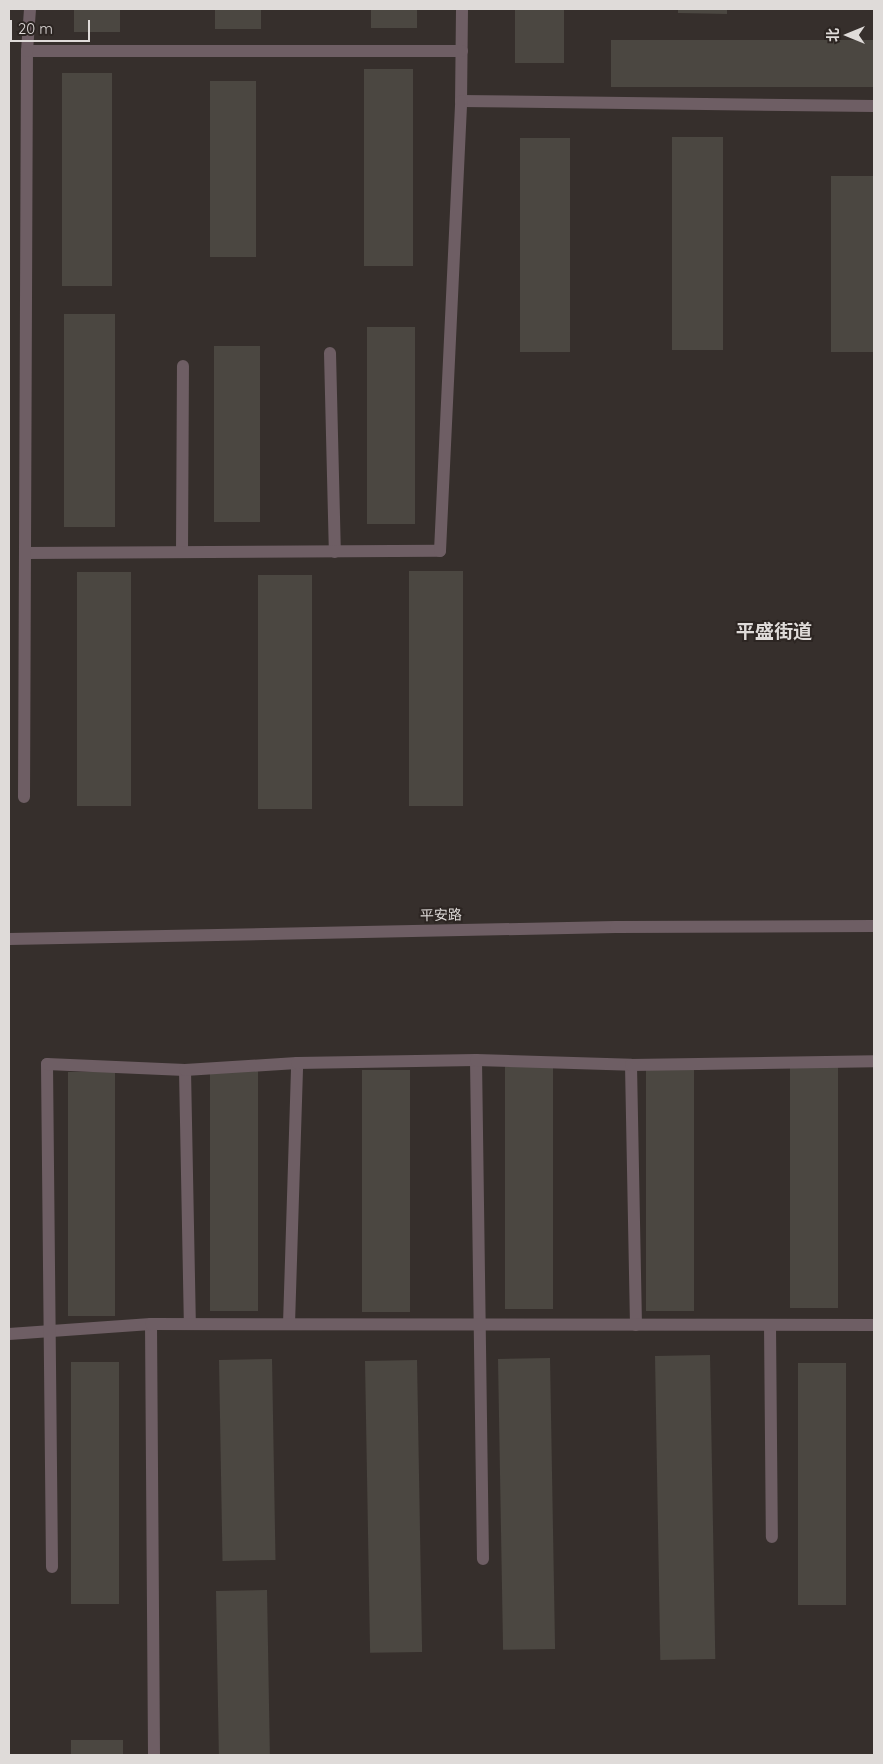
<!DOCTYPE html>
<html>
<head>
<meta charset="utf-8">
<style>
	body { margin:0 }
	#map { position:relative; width:883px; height:1764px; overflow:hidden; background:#362f2c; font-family:Quicksand,"Noto Sans SC",sans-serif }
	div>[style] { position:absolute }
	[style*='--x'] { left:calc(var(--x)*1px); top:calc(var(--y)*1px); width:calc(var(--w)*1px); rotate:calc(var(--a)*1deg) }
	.building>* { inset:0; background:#4b4741; transform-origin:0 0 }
	.lane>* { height:12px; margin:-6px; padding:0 6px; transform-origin:6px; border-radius:6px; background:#6e5e64 }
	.street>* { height:12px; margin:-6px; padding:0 6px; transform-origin:6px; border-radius:6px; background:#6e5e64 }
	span { translate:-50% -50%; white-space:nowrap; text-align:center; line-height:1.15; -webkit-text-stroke:4px #2c2522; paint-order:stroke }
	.street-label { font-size:14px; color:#dfdbd9 }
	.district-label { font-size:19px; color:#dfdbd9; font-weight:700 }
	.frame { position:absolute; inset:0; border:10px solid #dfdbd9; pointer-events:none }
	.north { position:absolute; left:823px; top:10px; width:50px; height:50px; -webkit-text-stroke:4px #2c2522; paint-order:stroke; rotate:270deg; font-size:14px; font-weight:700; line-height:20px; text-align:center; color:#dfdbd9 }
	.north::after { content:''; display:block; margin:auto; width:18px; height:22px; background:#dfdbd9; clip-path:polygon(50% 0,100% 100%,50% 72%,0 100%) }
	.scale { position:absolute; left:10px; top:20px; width:80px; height:22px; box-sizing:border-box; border:2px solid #dfdbd9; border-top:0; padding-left:6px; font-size:15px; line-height:18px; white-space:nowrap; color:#dfdbd9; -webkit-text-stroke:4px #2c2522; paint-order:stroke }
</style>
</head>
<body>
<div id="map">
	<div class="building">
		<div style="left:74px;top:9px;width:46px;height:23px"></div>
		<div style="left:215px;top:9px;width:46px;height:20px"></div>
		<div style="left:371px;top:9px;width:46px;height:19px"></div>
		<div style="left:515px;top:9px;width:49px;height:54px"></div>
		<div style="clip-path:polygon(678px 9px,727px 9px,727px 14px,678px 13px)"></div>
		<div style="left:611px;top:40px;width:263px;height:47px"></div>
		<div style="left:364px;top:69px;width:49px;height:197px"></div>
		<div style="left:62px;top:73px;width:50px;height:213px"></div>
		<div style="left:210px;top:81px;width:46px;height:176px"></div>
		<div style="left:723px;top:137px;width:213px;height:51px;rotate:90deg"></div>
		<div style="left:520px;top:138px;width:50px;height:214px"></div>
		<div style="left:831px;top:176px;width:43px;height:176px"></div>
		<div style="left:64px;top:314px;width:51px;height:213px"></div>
		<div style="left:367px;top:327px;width:48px;height:197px"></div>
		<div style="left:214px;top:346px;width:46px;height:176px"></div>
		<div style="left:409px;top:571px;width:54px;height:235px"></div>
		<div style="left:77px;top:572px;width:54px;height:234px"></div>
		<div style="left:258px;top:575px;width:54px;height:234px"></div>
		<div style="left:553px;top:1066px;width:243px;height:48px;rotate:90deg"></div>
		<div style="left:790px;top:1066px;width:48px;height:242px"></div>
		<div style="left:210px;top:1069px;width:48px;height:242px"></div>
		<div style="left:646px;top:1069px;width:48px;height:242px"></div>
		<div style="left:362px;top:1070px;width:48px;height:242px"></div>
		<div style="left:68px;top:1072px;width:47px;height:244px"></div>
		<div style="left:710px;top:1355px;width:304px;height:55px;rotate:89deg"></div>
		<div style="left:550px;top:1358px;width:291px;height:52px;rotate:89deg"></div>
		<div style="left:272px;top:1359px;width:201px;height:53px;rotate:89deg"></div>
		<div style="left:417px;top:1360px;width:292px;height:52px;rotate:89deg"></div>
		<div style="left:71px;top:1362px;width:48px;height:242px"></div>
		<div style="left:798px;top:1363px;width:48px;height:242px"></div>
		<div style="left:267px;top:1590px;width:165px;height:51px;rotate:89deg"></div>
		<div style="left:71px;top:1740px;width:52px;height:15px"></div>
	</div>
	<div class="lane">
		<div style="--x:462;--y:9;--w:92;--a:90.6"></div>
		<div style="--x:461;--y:101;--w:413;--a:0.7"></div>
		<div style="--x:27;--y:51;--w:435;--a:0"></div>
		<div style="--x:330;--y:353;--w:199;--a:88.6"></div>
		<div style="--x:182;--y:552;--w:186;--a:-89.7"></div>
		<div style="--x:25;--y:553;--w:415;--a:-0.3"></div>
		<div style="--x:440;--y:551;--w:450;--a:-87.3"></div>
		<div style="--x:24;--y:797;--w:746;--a:-89.77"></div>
		<div style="--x:27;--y:51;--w:42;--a:-85.9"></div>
		<div style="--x:476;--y:1060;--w:499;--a:89.2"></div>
		<div style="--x:631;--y:1065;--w:260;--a:88.9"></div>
		<div style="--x:185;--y:1070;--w:254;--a:88.9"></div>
		<div style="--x:151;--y:1324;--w:431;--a:89.6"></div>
		<div style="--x:289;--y:1324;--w:261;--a:-88.2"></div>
		<div style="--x:770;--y:1325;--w:212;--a:89.5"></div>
		<div style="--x:9;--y:1334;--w:142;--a:-4"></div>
		<div style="--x:151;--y:1324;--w:723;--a:0.08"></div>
		<div style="--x:52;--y:1567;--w:503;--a:-90.57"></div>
		<div style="--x:47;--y:1064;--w:138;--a:2.5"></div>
		<div style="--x:185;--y:1070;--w:112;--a:-3.6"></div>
		<div style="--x:297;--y:1063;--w:179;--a:-1"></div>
		<div style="--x:476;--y:1060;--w:155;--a:1.8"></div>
		<div style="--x:631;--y:1065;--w:243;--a:-0.9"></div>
	</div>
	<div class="street">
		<div style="--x:9;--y:939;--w:607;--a:-1.13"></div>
		<div style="--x:616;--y:927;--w:258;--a:-0.2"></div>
	</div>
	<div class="street-label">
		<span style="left:441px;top:915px;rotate:-1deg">平安路</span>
	</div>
	<div class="district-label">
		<span style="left:774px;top:632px">平盛街道</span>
	</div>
	<div class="frame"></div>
	<div class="north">北</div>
	<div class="scale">20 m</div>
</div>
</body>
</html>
